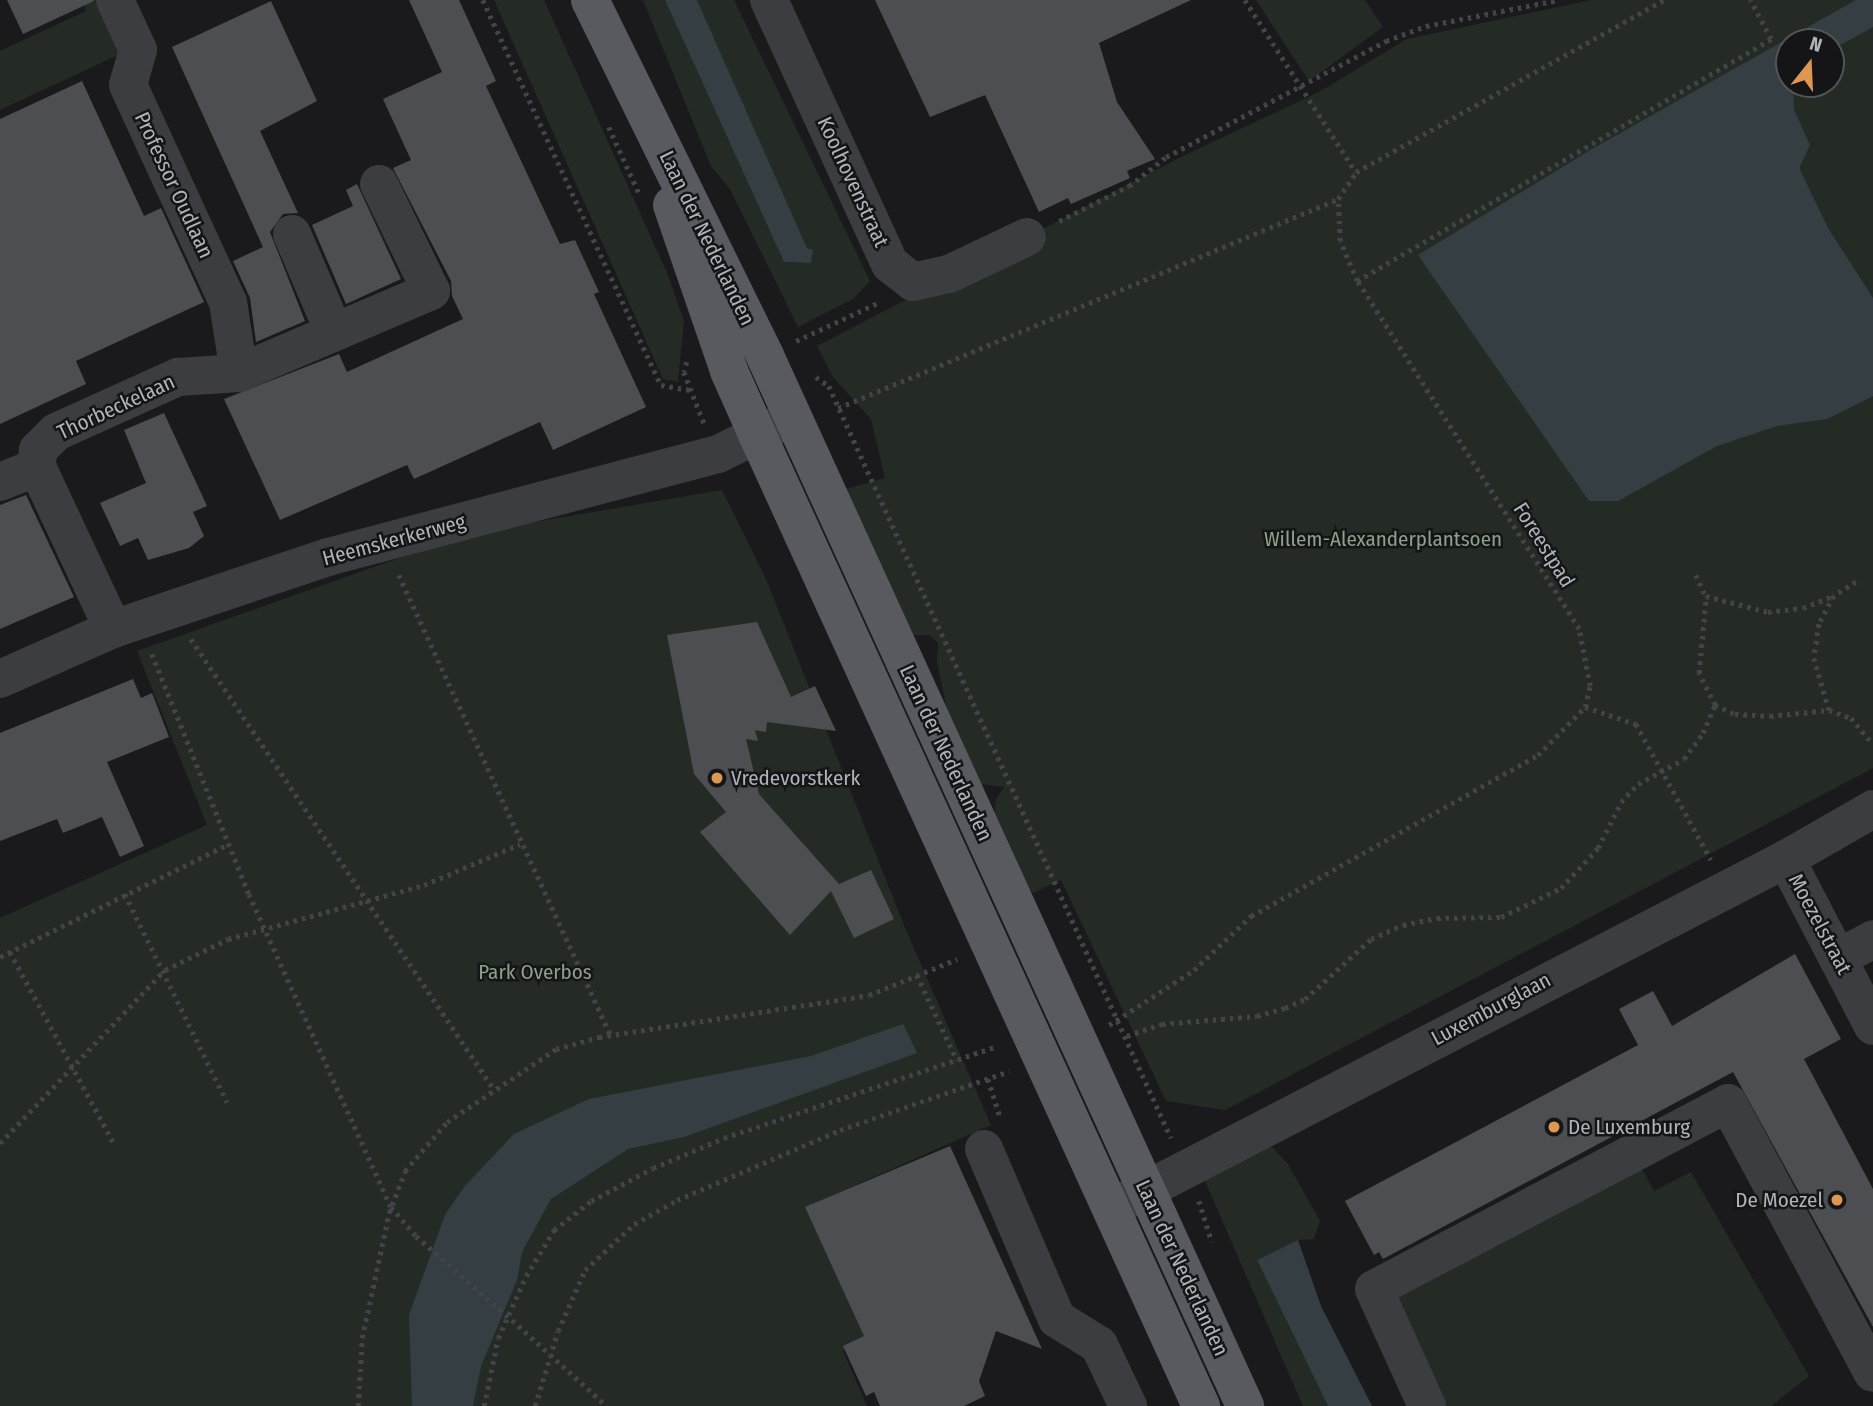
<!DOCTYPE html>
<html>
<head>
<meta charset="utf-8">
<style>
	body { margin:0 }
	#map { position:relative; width:1873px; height:1406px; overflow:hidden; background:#1a1a1c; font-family:"Fira Sans Condensed",sans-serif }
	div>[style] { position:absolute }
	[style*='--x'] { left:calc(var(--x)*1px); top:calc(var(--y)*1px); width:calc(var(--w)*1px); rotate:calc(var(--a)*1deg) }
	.green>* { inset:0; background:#242b24 }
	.water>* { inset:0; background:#353f43 }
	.building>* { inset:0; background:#4c4e51 }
	.path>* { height:4.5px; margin-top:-2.25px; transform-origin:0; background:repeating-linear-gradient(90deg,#424447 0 3.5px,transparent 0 8.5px) }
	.minor>* { height:38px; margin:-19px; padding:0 19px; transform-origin:19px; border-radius:19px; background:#3b3d40 }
	.major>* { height:38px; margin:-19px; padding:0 19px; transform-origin:19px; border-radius:19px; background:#585a5f }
	.path-bridge>* { height:4.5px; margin-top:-2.25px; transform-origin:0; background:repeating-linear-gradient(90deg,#424447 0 3.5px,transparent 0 8.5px) }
	.dots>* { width:19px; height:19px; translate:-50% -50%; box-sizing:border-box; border:4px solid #151517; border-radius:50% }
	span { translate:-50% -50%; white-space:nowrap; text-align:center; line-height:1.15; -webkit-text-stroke:5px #151517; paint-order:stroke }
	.street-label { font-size:21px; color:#aeb4ba }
	.park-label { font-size:21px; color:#8aa288 }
	.poi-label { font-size:21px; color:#aeb4ba }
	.left { translate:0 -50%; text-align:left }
	.right { translate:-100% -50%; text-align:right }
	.north { position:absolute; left:1775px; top:28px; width:70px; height:70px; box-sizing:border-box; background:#151517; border:2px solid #525558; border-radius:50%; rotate:18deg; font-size:19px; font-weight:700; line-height:28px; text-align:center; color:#aeb4ba }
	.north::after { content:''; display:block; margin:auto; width:24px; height:32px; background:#dd9751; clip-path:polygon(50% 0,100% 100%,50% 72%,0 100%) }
</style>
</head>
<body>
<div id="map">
	<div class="green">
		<div style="clip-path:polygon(82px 0,106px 0,129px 50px,0 110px,0 51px,86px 11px)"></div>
		<div style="clip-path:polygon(494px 0,544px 0,668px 275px,684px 321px,678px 382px,663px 379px)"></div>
		<div style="clip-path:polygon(643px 0,665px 0,784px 262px,810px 263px,812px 250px,807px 248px,697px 0,734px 0,870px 281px,853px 299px,798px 327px,730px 189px,711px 166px)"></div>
		<div style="clip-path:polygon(1256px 0,1365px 0,1383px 27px,1309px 81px)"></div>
		<div style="clip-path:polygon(evenodd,1591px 0,1873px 0,1873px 768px,1225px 1110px,1166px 1101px,1061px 880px,1033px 893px,1018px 878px,994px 816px,996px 799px,1004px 787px,980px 784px,942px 729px,946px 705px,937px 661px,938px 643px,929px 635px,905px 635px,840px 491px,885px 478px,871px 419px,833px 377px,817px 346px,1183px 156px,1319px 92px,1407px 39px,1591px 0,1789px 42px,1831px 42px,1831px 84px,1789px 84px,1789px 42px)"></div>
		<div style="clip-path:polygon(722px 490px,766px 579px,906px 930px,991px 1125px,811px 1205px,867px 1341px,843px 1351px,867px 1406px,0 1406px,0 918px,207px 825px,137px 651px,470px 533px)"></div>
		<div style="clip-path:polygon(1272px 1147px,1288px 1164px,1320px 1221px,1314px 1239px,1298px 1240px,1257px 1260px,1328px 1406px,1303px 1406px,1205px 1181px,1220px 1161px)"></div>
		<div style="clip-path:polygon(1637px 1160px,1654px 1191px,1691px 1172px,1809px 1376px,1771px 1406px,1441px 1406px,1385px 1292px)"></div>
	</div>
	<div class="water">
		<div style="clip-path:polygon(665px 0,697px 0,807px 248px,813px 250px,811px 263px,784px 262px)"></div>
		<div style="clip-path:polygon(1856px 0,1873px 0,1873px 27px,1831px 50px,1831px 42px,1789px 42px,1789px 84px,1793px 84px,1794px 110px,1810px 145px,1799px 168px,1828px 228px,1873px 298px,1873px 396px,1827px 419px,1777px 426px,1717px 446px,1618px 501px,1589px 501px,1418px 255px,1592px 149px)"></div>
		<div style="clip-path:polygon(903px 1024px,917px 1053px,684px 1137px,628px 1149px,551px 1199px,522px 1252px,517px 1280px,481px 1366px,473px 1406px,412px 1406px,409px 1315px,445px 1215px,464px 1187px,514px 1134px,589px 1099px,811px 1056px)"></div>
		<div style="clip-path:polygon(1298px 1240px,1321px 1306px,1372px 1406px,1328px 1406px,1257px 1260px)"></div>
	</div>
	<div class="building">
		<div style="clip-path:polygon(7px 0,93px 0,94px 1px,23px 34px)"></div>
		<div style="clip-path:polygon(409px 0,459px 0,496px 81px,486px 86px,560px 244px,575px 240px,599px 292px,594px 294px,646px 407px,553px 450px,540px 422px,414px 479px,407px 465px,280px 520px,224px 399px,339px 354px,347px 372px,463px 319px,452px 296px,451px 281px,393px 168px,411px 160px,383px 99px,442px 72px)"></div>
		<div style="clip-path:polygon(875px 0,1191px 0,1099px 43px,1117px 102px,1155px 159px,1127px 171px,1130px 178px,1071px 204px,1068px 198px,1039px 212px,985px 95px,930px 117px)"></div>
		<div style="clip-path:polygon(271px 1px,317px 101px,260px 131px,298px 213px,283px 214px,270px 232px,305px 321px,256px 342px,250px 298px,233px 261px,263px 247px,172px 47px)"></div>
		<div style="clip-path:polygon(82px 81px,144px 216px,161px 208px,204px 302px,76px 361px,86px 384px,0 424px,0 119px)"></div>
		<div style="clip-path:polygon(357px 184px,401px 279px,346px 304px,312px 225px,353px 206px,346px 190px)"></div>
		<div style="clip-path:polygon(164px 413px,207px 506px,193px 512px,204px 536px,189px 548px,148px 560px,138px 538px,120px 546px,100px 503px,146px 483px,124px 430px)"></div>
		<div style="clip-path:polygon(26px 495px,74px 597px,0 629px,0 505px)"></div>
		<div style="clip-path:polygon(757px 622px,791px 697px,815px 686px,836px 731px,767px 722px,766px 732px,755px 730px,758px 741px,746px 739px,759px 794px,839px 884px,871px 870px,894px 919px,854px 938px,831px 891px,790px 935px,700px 832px,726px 812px,694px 774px,667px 635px)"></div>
		<div style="clip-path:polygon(133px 679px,141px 698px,152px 693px,169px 737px,107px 762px,144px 846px,120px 857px,102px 817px,63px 833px,57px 819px,0 841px,0 733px)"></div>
		<div style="clip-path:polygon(1795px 954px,1841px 1039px,1804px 1059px,1873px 1189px,1873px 1327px,1733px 1072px,1383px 1259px,1379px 1252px,1374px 1255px,1345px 1201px,1638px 1045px,1619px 1009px,1653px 991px,1672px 1026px)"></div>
		<div style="clip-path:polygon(950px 1146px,1042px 1349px,996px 1331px,979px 1381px,985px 1396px,964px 1406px,880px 1406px,874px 1392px,866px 1396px,843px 1346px,864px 1336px,805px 1207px)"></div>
	</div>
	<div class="path">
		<div style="--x:483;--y:0;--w:424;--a:65.2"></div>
		<div style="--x:661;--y:385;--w:29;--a:10"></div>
		<div style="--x:1245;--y:0;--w:205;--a:57.2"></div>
		<div style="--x:609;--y:127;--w:72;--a:65.6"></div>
		<div style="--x:1338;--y:199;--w:32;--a:-56"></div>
		<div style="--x:1356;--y:172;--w:353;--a:-29.2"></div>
		<div style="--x:1059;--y:221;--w:78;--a:-26.6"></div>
		<div style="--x:1129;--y:186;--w:47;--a:-38.1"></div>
		<div style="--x:1166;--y:157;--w:249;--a:-27.8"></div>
		<div style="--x:1386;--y:41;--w:43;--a:-20.6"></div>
		<div style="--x:1426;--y:26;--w:136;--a:-11.1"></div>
		<div style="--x:1357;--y:281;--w:480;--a:-30.3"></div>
		<div style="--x:1771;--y:39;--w:44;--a:-118.3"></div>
		<div style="--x:796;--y:341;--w:93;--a:-24.9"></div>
		<div style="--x:687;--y:362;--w:10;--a:107"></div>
		<div style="--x:684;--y:372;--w:55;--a:68.6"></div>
		<div style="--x:816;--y:377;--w:16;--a:35"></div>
		<div style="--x:829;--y:386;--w:826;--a:65.54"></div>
		<div style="--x:838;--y:408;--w:542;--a:-22.68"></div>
		<div style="--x:399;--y:575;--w:507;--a:65.3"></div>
		<div style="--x:1696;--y:575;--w:23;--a:65"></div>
		<div style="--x:1706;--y:596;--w:64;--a:14.5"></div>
		<div style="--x:1768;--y:612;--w:35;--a:-7"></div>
		<div style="--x:1803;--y:608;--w:32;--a:-22"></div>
		<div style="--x:1856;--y:582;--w:26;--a:148"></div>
		<div style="--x:1834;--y:596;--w:32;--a:118"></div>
		<div style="--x:1819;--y:624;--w:34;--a:98"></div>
		<div style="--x:1814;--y:658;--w:54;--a:73.9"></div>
		<div style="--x:1829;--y:710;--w:23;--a:20"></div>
		<div style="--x:1851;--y:718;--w:34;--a:50"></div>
		<div style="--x:191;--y:639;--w:541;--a:56.07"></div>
		<div style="--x:152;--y:654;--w:259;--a:68"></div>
		<div style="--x:249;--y:894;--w:230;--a:65.6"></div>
		<div style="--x:344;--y:1103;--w:114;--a:65.7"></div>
		<div style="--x:391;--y:1207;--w:38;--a:49"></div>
		<div style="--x:1715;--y:705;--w:22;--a:24"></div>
		<div style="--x:1735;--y:714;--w:35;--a:3"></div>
		<div style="--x:1770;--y:716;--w:59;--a:-5.8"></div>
		<div style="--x:1585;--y:707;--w:54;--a:18.4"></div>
		<div style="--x:1636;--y:724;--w:155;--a:61.1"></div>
		<div style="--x:125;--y:894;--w:232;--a:63.9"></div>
		<div style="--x:10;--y:952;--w:216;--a:61.5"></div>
		<div style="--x:0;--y:957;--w:255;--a:-26.3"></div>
		<div style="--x:917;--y:975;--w:94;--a:64.8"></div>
		<div style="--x:1109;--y:1025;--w:101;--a:-32.9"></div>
		<div style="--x:1194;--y:970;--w:79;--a:-43.5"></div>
		<div style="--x:1251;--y:916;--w:329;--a:-29.3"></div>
		<div style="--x:1538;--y:755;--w:67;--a:-45.6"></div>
		<div style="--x:1585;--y:707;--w:22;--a:-77"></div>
		<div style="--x:1590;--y:686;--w:58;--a:-100.9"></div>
		<div style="--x:1579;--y:629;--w:413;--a:-122.5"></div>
		<div style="--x:1357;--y:281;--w:43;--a:-113"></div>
		<div style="--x:1340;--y:241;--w:42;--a:-92.7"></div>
		<div style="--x:1127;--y:1036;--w:37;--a:-19"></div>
		<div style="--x:1162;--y:1024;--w:95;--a:-4.8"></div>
		<div style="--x:1257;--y:1016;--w:29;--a:-16"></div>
		<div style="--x:1285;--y:1008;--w:22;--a:-24"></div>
		<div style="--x:1305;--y:999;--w:89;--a:-42.3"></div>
		<div style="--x:1371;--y:939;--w:35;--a:-24"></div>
		<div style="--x:1403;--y:925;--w:35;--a:-12"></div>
		<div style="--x:1437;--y:918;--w:64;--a:-0.9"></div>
		<div style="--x:1501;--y:917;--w:67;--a:-25.8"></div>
		<div style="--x:1561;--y:888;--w:54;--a:-47.2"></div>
		<div style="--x:1598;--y:848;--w:51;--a:-63.4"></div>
		<div style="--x:1621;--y:802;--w:25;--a:-47"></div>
		<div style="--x:1638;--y:784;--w:52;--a:-28.5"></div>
		<div style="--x:1684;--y:759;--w:32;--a:-54"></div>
		<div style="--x:1703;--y:733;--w:30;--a:-67"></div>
		<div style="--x:1715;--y:705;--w:36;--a:-117"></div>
		<div style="--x:1699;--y:673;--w:77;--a:-84.8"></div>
		<div style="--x:988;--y:1079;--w:42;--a:72"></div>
		<div style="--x:0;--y:1143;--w:239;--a:-46.4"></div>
		<div style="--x:165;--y:970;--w:70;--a:-26.2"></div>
		<div style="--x:228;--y:939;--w:203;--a:-15.4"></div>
		<div style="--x:424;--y:885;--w:104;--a:-23.1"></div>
		<div style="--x:1199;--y:1201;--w:43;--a:72.4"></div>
		<div style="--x:512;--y:1320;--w:128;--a:42.2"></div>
		<div style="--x:358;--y:1406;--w:68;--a:-86.6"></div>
		<div style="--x:362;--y:1338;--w:128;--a:-77.8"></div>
		<div style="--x:389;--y:1213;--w:45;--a:-69.1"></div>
		<div style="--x:405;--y:1171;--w:65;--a:-49.4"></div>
		<div style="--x:447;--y:1122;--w:131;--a:-33.8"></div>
		<div style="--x:556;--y:1049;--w:45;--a:-15.6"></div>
		<div style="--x:599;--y:1037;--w:273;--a:-8.8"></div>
		<div style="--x:869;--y:995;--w:95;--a:-22.2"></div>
		<div style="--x:484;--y:1406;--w:69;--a:-78.4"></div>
		<div style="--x:498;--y:1338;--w:68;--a:-65.7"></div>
		<div style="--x:526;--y:1276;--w:54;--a:-58.7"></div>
		<div style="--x:554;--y:1230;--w:47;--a:-38.1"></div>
		<div style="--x:591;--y:1201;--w:70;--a:-28"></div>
		<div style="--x:653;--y:1168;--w:77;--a:-22.9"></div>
		<div style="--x:724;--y:1138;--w:289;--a:-18.6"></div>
		<div style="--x:535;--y:1406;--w:78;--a:-73"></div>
		<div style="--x:558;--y:1331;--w:67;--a:-66.1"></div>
		<div style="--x:585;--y:1270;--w:67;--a:-43.2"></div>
		<div style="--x:634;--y:1224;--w:49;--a:-29.2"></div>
		<div style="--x:677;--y:1200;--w:177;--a:-23.2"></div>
		<div style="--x:840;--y:1130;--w:179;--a:-19.2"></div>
	</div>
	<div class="minor">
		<div style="--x:115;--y:0;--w:55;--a:65.3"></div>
		<div style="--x:138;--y:50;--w:36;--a:106"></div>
		<div style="--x:128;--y:85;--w:239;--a:65.3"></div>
		<div style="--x:228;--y:302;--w:72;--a:81.2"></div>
		<div style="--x:769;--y:0;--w:290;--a:65.4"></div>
		<div style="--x:890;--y:264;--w:29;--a:38"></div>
		<div style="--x:913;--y:282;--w:37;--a:-13"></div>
		<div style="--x:949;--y:274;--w:86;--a:-25.4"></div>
		<div style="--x:292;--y:234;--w:107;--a:66.8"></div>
		<div style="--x:0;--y:482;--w:40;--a:-22"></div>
		<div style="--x:113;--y:629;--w:179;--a:-115.1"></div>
		<div style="--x:37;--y:467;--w:17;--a:-87"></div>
		<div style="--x:38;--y:450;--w:25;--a:-45"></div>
		<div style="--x:56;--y:432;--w:134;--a:-24.3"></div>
		<div style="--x:178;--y:377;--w:61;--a:-3.8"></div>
		<div style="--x:239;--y:373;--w:209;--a:-23.1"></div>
		<div style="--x:431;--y:291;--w:119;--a:-115.9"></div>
		<div style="--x:0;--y:679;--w:124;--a:-23.9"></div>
		<div style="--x:113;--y:629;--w:227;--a:-18.5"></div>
		<div style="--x:328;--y:557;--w:403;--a:-14.8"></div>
		<div style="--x:718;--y:454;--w:77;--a:-26.2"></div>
		<div style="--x:1786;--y:859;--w:188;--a:62.5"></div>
		<div style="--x:1838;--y:958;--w:40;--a:-28"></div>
		<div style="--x:984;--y:1149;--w:185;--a:66.8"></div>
		<div style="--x:1057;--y:1319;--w:49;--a:31.8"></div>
		<div style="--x:1099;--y:1345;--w:68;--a:64.6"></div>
		<div style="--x:1115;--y:1206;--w:755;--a:-27.35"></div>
		<div style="--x:1786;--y:859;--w:100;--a:-29.9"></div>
		<div style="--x:1427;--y:1406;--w:128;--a:-114.4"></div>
		<div style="--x:1374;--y:1289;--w:400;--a:-27.7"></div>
		<div style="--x:1728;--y:1103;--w:306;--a:61.8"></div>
	</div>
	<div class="major">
		<div style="--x:590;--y:0;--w:397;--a:63.8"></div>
		<div style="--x:765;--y:356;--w:1155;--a:65.43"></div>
		<div style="--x:672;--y:205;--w:176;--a:71"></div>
		<div style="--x:729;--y:371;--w:69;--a:66"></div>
		<div style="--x:757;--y:434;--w:1069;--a:65.45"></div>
	</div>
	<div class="path-bridge">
		<div style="--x:416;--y:1236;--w:128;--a:41.2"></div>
	</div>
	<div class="dots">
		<div style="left:717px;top:778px;background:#dd9751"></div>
		<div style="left:1554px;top:1127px;background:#dd9751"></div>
		<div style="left:1837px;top:1200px;background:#dd9751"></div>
	</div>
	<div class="street-label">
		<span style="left:853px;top:182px;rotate:65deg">Koolhovenstraat</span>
		<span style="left:174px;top:185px;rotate:65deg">Professor Oudlaan</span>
		<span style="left:707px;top:238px;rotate:64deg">Laan der Nederlanden</span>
		<span style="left:116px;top:407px;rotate:-25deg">Thorbeckelaan</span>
		<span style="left:394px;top:540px;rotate:-15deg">Heemskerkerweg</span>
		<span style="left:1544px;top:545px;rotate:58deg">Foreestpad</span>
		<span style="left:946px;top:753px;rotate:65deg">Laan der Nederlanden</span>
		<span style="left:1820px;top:924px;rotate:62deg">Moezelstraat</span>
		<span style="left:1491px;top:1009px;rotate:-28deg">Luxemburglaan</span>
		<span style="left:1182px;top:1268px;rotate:65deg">Laan der Nederlanden</span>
	</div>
	<div class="park-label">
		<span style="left:1383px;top:539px">Willem-Alexanderplantsoen</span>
		<span style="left:535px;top:972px">Park Overbos</span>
	</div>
	<div class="poi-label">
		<span class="left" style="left:731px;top:778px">Vredevorstkerk</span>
		<span class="left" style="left:1568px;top:1127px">De Luxemburg</span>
		<span class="right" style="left:1823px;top:1200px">De Moezel</span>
	</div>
	<div class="north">N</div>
</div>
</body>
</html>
